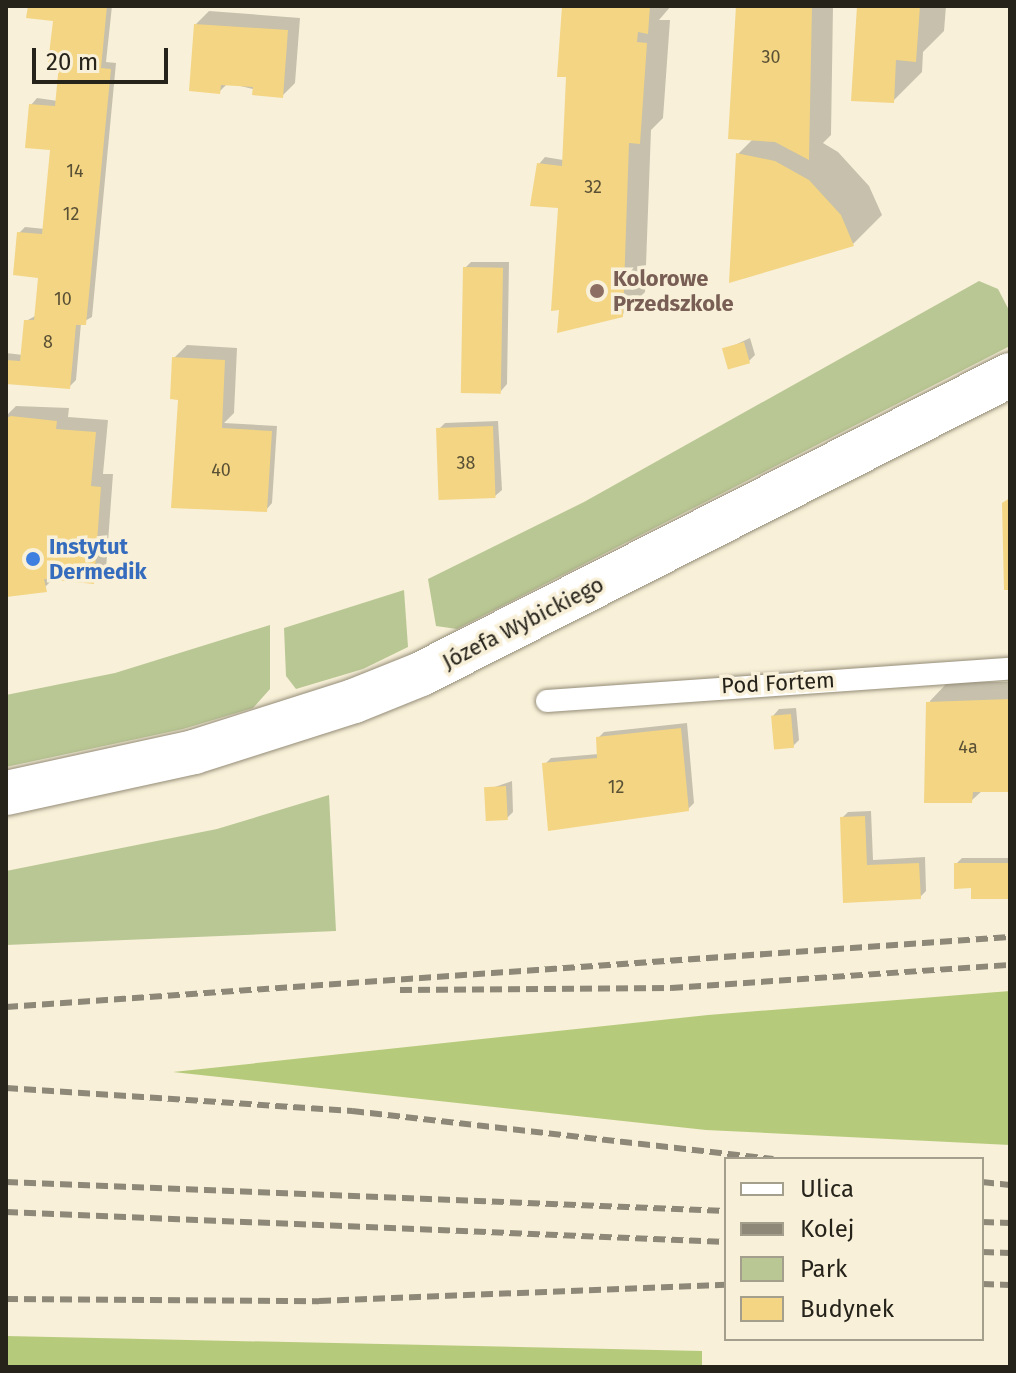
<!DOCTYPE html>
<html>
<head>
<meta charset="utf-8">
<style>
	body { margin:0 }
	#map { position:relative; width:1016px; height:1373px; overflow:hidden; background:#f8f0d8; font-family:"Fira Sans",sans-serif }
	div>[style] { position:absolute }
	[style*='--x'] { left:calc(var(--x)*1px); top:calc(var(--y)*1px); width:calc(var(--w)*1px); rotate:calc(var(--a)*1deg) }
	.green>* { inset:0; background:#b9c794 }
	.forest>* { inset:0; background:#b6ca7b }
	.shadow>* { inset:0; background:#0003 }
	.building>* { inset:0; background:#f3d583; transform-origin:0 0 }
	.roads { filter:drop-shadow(0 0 2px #948c77) drop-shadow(0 0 2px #948c77) }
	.lane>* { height:22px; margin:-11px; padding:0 11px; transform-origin:11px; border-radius:11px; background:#fff }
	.secondary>* { height:44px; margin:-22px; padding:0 22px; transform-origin:22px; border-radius:22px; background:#fff }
	.rail>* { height:6px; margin-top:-3px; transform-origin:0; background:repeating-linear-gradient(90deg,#8d8878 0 12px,transparent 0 18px) }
	.dots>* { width:22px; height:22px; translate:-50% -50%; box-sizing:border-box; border:4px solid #f8f0d8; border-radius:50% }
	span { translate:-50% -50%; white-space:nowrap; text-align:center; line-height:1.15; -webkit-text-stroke:7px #f8f0d8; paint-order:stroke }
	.number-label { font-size:18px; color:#595035 }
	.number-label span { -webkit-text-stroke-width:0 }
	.education-label { font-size:22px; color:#785e54; font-weight:700 }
	.left { translate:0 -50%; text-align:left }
	.shop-label { font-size:22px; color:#366cbe; font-weight:700 }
	.street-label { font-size:22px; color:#26231b }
	.frame { position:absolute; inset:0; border:8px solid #26231b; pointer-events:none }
	.legend { position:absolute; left:724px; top:1157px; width:260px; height:184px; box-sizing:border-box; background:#f8f0d8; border:2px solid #a49e8c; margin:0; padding:10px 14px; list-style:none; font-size:24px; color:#26231b }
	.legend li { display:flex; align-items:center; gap:16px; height:40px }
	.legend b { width:40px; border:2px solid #a49e8c }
	.scale { position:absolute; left:32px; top:48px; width:136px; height:36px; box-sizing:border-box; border:4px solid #26231b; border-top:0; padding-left:10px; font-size:24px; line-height:28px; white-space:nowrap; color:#26231b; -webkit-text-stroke:6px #f8f0d8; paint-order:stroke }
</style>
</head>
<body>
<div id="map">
	<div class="green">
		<div style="clip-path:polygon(979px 281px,998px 289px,1010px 312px,1010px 346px,457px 629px,436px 626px,428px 579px,584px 502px)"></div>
		<div style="clip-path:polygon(404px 590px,408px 647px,363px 669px,296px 689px,286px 676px,284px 628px)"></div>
		<div style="clip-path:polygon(270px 625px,270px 689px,253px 708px,183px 729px,6px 767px,6px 695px,115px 673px)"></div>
		<div style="clip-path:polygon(329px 795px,336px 931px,6px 945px,6px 871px,217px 829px)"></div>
	</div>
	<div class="forest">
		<div style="clip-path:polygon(1010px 991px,1010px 1145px,706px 1130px,173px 1072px,708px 1015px)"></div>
		<div style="clip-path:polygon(6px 1336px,702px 1351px,702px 1367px,6px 1367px)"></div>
	</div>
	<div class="shadow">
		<div style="clip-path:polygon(30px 6px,112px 6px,106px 62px,116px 63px,92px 317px,81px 323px,76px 380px,69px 387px,6px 382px,6px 353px,23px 355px,26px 321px,37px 315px,40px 276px,19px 233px,25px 227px,45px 229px,52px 148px,31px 105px,37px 98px,58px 101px,61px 62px,55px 19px)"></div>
		<div style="clip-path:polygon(564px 6px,671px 6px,659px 20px,670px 20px,663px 118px,651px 130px,645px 292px,622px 315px,539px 164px,545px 157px,563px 160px,568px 75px)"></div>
		<div style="clip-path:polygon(738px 6px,833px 6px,831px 135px,823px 143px,838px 152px,869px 186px,882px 215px,853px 244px,738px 154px,753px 139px)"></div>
		<div style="clip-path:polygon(859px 6px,946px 6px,944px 31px,923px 52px,922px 72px,893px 101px)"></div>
		<div style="clip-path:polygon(209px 11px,300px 18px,295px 83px,282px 96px,228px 83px,219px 92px,196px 24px)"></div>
		<div style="clip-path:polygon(471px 262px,509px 262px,507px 384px,501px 391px,465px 268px)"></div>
		<div style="clip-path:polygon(750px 338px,755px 355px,749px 361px,724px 350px)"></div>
		<div style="clip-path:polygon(187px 345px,237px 348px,234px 413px,224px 423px,277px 426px,272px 503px,266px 510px,174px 358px)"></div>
		<div style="clip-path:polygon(16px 406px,69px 408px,68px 417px,108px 420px,103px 474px,113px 474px,106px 569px,93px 582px,54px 578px,41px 591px,6px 595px,6px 416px)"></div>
		<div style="clip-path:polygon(498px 421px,502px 490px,495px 496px,439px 429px,445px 423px)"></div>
		<div style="clip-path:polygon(948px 682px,1010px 682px,1010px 789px,983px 790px,971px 801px,926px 801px,930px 701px)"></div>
		<div style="clip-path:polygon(796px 708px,799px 740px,793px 746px,773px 716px,779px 709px)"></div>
		<div style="clip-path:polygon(687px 723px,694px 803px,688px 809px,545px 764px,551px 758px,599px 754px,598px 738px,604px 732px)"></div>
		<div style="clip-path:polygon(512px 781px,513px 812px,507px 818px,486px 790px)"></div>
		<div style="clip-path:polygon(871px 811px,873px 860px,925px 857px,926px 891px,920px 897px,845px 901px,842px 818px,848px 812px)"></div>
		<div style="clip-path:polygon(962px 858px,1010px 858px,1010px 896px,973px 886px,956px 864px)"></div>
	</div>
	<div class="building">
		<div style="clip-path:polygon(28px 6px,107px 6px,101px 68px,111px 69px,86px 325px,76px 325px,70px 389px,6px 384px,6px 360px,20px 361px,24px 320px,34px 320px,38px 278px,13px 275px,17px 232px,42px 234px,50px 150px,25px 148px,29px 104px,55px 106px,59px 64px,48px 63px,53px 21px,26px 18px)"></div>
		<div style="clip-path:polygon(562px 6px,650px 6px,648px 34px,638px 32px,637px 42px,647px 43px,640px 144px,629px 143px,623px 317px,557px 333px,559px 310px,551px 311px,558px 208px,530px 206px,537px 163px,562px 166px,566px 77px,557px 77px)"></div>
		<div style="clip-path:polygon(736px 6px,812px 6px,809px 160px,775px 142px,728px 139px)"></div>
		<div style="clip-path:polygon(857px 6px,920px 6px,916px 62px,896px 60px,894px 103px,851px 101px)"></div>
		<div style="clip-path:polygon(194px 24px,288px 30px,283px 98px,252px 95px,253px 87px,221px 85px,220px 94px,189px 91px)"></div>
		<div style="clip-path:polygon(736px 153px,775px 161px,809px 180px,841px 215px,854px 246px,729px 283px)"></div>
		<div style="left:463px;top:267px;width:40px;height:126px;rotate:1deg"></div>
		<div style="left:744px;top:342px;width:22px;height:23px;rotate:74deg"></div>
		<div style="clip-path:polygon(172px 357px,225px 360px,222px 428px,272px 431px,267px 512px,171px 508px,178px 400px,170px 399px)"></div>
		<div style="clip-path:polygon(11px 416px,57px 421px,56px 429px,96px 432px,91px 486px,101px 487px,94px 584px,44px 579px,47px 592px,6px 597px,6px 418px)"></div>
		<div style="left:493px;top:426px;width:72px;height:57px;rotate:88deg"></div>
		<div style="clip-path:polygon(1010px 498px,1010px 590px,1004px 590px,1002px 503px)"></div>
		<div style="clip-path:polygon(1010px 699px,1010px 792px,973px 792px,972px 803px,924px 803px,926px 702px)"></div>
		<div style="left:791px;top:714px;width:34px;height:20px;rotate:85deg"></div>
		<div style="clip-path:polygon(681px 728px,689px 811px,548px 831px,542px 763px,597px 758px,596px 737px)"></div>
		<div style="left:506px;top:786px;width:34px;height:22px;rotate:87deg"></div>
		<div style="clip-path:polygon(865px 816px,867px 865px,919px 863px,921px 899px,843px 903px,840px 817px)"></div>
		<div style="clip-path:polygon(954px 863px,1010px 863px,1009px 899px,971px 899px,971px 888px,954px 889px)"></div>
	</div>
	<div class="roads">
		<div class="lane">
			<div style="--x:547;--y:701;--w:464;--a:-4"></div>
		</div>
		<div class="secondary">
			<div style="--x:6;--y:793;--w:192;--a:-12.3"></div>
			<div style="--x:194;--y:752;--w:168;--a:-17.7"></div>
			<div style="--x:354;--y:701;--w:72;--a:-21.9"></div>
			<div style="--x:421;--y:674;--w:661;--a:-26.91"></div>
		</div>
	</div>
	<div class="rail">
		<div style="--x:400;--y:990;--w:271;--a:-0.4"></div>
		<div style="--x:671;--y:988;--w:340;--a:-3.9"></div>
		<div style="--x:6;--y:1007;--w:1006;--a:-3.99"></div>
		<div style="--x:6;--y:1088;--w:347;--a:3.8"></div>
		<div style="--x:352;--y:1111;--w:424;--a:6.5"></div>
		<div style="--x:6;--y:1182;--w:721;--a:2.31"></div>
		<div style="--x:982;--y:1182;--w:28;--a:6"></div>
		<div style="--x:6;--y:1212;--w:721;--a:2.39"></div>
		<div style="--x:982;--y:1222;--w:28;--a:2"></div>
		<div style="--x:982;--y:1252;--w:28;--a:2"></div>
		<div style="--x:982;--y:1284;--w:28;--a:2"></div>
		<div style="--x:6;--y:1299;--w:313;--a:0.4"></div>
		<div style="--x:319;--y:1301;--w:407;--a:-2.3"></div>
	</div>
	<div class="dots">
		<div style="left:597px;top:291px;background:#8d6e63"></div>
		<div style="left:33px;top:559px;background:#3f7fe0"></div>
	</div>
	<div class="number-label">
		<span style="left:771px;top:57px">30</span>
		<span style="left:75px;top:171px">14</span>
		<span style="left:593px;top:187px">32</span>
		<span style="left:71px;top:214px">12</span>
		<span style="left:63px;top:299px">10</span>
		<span style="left:48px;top:342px">8</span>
		<span style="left:466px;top:463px">38</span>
		<span style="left:221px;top:470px">40</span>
		<span style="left:968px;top:747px">4a</span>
		<span style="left:616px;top:787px">12</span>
	</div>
	<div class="education-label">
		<span class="left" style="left:613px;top:291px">Kolorowe<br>Przedszkole</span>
	</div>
	<div class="shop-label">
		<span class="left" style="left:49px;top:559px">Instytut<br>Dermedik</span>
	</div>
	<div class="street-label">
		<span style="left:523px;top:623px;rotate:-27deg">Józefa Wybickiego</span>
		<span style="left:778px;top:683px;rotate:-3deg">Pod Fortem</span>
	</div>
	<div class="frame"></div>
	<ul class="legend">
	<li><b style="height:10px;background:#fff"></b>Ulica</li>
	<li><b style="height:10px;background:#8d8878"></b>Kolej</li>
	<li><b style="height:22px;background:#b9c794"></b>Park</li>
	<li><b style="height:22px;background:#f3d583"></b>Budynek</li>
	</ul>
	<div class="scale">20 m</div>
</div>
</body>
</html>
